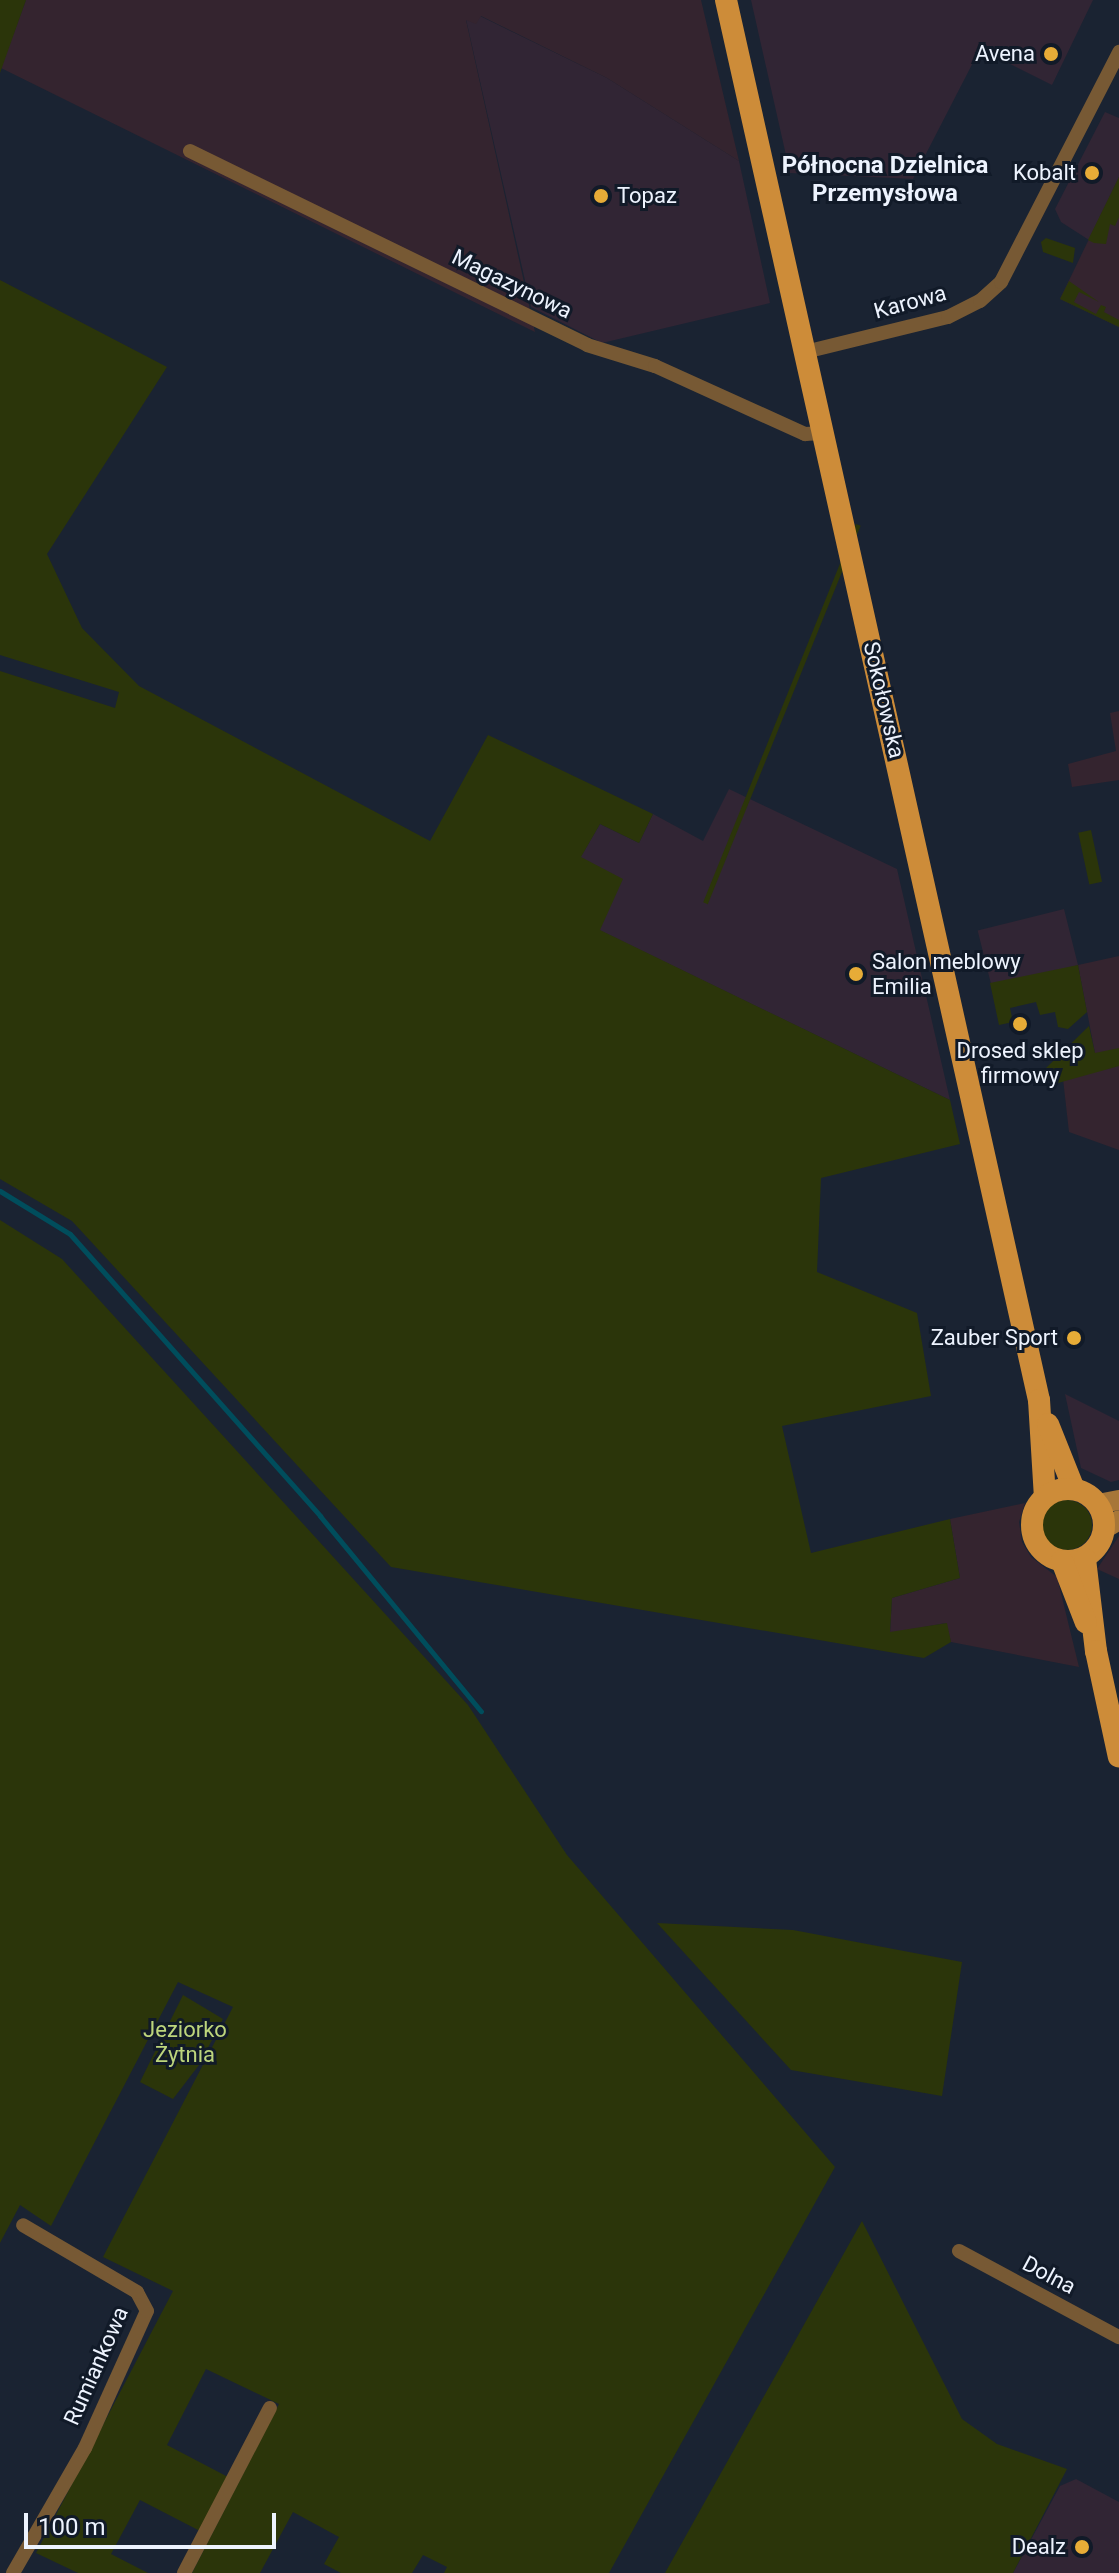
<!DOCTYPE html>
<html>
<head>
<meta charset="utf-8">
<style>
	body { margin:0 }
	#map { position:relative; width:1119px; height:2573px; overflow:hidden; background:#1a2332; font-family:Roboto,sans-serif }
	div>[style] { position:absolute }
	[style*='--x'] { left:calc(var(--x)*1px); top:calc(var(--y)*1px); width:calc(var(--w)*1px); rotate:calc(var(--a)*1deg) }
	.commercial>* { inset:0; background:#312534; transform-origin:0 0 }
	.industrial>* { inset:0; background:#34242f }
	.green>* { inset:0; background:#2b350a; transform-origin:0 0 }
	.round { border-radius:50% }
	.stream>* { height:5px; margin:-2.5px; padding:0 2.5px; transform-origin:2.5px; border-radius:2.5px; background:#004d5c }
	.minor>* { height:14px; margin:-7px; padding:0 7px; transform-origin:7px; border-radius:7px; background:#775934 }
	.secondary>* { height:20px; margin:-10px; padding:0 10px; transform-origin:10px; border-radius:10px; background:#a77638 }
	.primary>* { height:22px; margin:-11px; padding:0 11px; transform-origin:11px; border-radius:11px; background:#cd8c39 }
	.primary>.ring { margin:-11px; padding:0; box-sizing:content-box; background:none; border:22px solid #cd8c39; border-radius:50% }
	.dots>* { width:22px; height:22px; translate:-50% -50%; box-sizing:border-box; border:4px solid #111a28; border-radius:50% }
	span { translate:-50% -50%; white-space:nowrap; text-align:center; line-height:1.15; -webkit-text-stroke:6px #111a28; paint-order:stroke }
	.poi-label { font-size:22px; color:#edf3fe }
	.right { translate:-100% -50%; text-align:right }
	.left { translate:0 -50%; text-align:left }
	.street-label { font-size:22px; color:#edf3fe }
	.park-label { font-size:22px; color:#bdd57c }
	.neighbourhood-label { font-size:24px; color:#edf3fe; font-weight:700 }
	.scale { position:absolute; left:24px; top:2513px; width:252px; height:36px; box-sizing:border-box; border:4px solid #edf3fe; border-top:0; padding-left:10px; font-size:24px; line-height:28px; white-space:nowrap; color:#edf3fe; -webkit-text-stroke:6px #111a28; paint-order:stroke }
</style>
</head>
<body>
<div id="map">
	<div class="commercial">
		<div style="clip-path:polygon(751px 0,1093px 0,1052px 85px,980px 49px,913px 179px,790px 173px)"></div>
		<div style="clip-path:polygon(480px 16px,607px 78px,739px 161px,770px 303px,602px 343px,531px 307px,466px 19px,476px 23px)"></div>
		<div style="clip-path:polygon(1105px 112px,1119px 118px,1119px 177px,1089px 240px,1061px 222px,1055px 209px)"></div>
		<div style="clip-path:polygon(729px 789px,897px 869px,950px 1100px,599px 930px,580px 858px,600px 824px,639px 843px,653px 814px,703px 841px)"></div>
		<div style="left:1064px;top:909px;width:58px;height:89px;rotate:76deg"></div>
		<div style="clip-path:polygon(1065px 1394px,1119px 1421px,1119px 1480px,1111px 1482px,1081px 1468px)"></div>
		<div style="clip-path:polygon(1076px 2479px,1119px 2502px,1119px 2573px,1013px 2573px,1060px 2486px)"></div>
	</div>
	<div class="industrial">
		<div style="clip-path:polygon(26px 0,701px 0,739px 161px,607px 78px,481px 16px,476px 24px,466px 20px,535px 332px,1px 68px)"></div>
		<div style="clip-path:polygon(1119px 177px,1119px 327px,1060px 299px)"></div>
		<div style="clip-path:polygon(1119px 711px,1119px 780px,1072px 787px,1068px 764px,1116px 751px,1110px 713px)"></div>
		<div style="clip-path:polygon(1119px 956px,1119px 1150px,1069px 1132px,1061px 1061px,1095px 1053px,1078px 965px)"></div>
		<div style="clip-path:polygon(1025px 1503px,1019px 1522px,1022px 1542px,1031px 1557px,1057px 1577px,1079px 1667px,951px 1642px,946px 1623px,890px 1633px,892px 1598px,960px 1578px,950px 1519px)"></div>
		<div style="clip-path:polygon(1119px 1536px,1119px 1579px,1097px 1569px)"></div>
	</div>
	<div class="green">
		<div style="clip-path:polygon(0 0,26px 0,0 73px)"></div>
		<div style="clip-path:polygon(1119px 177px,1119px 217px,1115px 226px,1110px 224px,1106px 244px,1094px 243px,1088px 240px)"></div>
		<div style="clip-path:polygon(1046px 238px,1075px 248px,1073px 263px,1043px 252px,1041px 242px)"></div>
		<div style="clip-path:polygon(0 280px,167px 367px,47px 554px,82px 628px,139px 686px,430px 841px,488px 735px,653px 814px,639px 843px,600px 824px,581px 857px,623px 879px,600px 930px,950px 1100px,960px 1144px,821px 1178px,817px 1272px,917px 1313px,931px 1396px,782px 1426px,811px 1553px,950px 1519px,960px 1578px,892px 1598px,890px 1632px,947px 1623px,951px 1642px,924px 1658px,391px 1567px,72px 1221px,0 1179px,0 671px,115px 708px,119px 692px,0 655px)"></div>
		<div style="clip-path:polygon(1069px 281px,1099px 302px,1079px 292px,1074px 302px,1096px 314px,1101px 305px,1106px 307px,1104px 312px,1119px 320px,1119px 327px,1060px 299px)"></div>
		<div style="left:856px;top:524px;width:5px;height:408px;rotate:22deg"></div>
		<div style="left:1091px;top:830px;width:53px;height:13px;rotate:78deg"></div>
		<div style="clip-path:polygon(1078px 965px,1087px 1012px,1068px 1029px,1058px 1027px,1055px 1012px,1040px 1015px,1036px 1002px,1010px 1008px,1013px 1022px,999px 1025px,990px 983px)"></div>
		<div style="clip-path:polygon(1089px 1026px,1095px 1053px,1119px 1048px,1119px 1066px,1058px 1083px,1049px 1078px,1046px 1068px)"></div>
		<div style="clip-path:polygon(0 1220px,62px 1259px,468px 1705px,567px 1855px,835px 2167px,609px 2573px,444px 2573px,447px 2567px,423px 2555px,412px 2573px,341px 2573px,324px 2564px,339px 2537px,293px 2512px,260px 2573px,192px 2573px,279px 2404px,206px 2369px,167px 2445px,228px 2477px,200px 2531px,140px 2500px,111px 2554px,148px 2573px,78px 2573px,36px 2553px,173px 2291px,103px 2257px,233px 2007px,178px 1982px,51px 2226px,20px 2205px,0 2243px)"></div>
		<div class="round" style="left:1042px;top:1500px;width:50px;height:50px"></div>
		<div style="clip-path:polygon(657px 1923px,793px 1930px,962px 1962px,942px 2096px,791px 2070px)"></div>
		<div style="clip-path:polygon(183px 1995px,223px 2019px,199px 2065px,173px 2099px,140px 2082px)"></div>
		<div style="clip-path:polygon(862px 2221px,962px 2419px,997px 2444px,1067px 2469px,1013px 2573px,665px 2573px)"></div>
	</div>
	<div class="stream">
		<div style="--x:0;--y:1191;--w:82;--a:31.6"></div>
		<div style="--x:70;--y:1234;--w:377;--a:48.4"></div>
		<div style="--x:320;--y:1516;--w:253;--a:50.5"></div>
	</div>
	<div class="minor">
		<div style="--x:190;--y:151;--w:442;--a:26"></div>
		<div style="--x:587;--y:345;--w:71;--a:17.2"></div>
		<div style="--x:655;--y:366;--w:165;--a:24.4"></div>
		<div style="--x:805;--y:434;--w:18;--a:-3"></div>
		<div style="--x:805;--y:352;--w:147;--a:-13.8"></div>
		<div style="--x:948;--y:317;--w:36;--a:-27"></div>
		<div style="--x:980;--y:301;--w:28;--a:-42"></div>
		<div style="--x:1001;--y:282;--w:259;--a:-62.8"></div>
		<div style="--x:959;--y:2251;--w:182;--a:28.3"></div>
		<div style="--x:13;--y:2573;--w:144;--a:-60.1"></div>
		<div style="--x:85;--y:2448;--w:150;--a:-65.7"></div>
		<div style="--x:147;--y:2311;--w:21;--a:-118"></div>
		<div style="--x:137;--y:2292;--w:132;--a:-149.6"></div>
		<div style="--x:184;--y:2573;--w:186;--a:-62.5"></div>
	</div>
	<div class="secondary">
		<div style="--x:1098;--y:1504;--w:21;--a:-11"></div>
		<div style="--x:1104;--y:1529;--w:17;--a:-31"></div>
	</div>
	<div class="primary">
		<div style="--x:726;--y:0;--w:1435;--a:77.4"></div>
		<div style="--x:1039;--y:1400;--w:97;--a:86.5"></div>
		<div style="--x:1048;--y:1424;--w:70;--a:68.2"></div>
		<div class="ring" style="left:1032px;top:1489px;width:50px;height:50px"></div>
		<div style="--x:1085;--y:1559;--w:93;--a:83.2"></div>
		<div style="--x:1096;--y:1651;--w:108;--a:77.8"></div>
		<div style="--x:1062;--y:1561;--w:66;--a:68.8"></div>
	</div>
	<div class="dots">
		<div style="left:1051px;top:54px;background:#e7ac37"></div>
		<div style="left:1092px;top:173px;background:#e7ac37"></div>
		<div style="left:601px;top:196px;background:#e7ac37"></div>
		<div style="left:856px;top:974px;background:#e7ac37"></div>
		<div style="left:1020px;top:1024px;background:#e7ac37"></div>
		<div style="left:1074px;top:1338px;background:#e7ac37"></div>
		<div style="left:1082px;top:2547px;background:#e7ac37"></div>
	</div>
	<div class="poi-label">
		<span class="right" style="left:1035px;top:54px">Avena</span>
		<span class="right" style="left:1076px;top:173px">Kobalt</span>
		<span class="left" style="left:617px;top:196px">Topaz</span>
		<span class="left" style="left:872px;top:974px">Salon meblowy<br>Emilia</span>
		<span style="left:1020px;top:1063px">Drosed sklep<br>firmowy</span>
		<span class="right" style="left:1058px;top:1338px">Zauber Sport</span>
		<span class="right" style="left:1066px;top:2547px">Dealz</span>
	</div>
	<div class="street-label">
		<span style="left:512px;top:284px;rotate:26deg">Magazynowa</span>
		<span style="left:910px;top:302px;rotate:-15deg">Karowa</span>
		<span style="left:884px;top:700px;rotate:77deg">Sokołowska</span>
		<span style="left:1049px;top:2275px;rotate:28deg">Dolna</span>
		<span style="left:96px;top:2366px;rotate:-66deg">Rumiankowa</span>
	</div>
	<div class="park-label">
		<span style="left:185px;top:2042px">Jeziorko<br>Żytnia</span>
	</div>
	<div class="neighbourhood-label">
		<span style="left:885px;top:180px">Północna Dzielnica<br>Przemysłowa</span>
	</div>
	<div class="scale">100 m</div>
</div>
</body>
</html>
